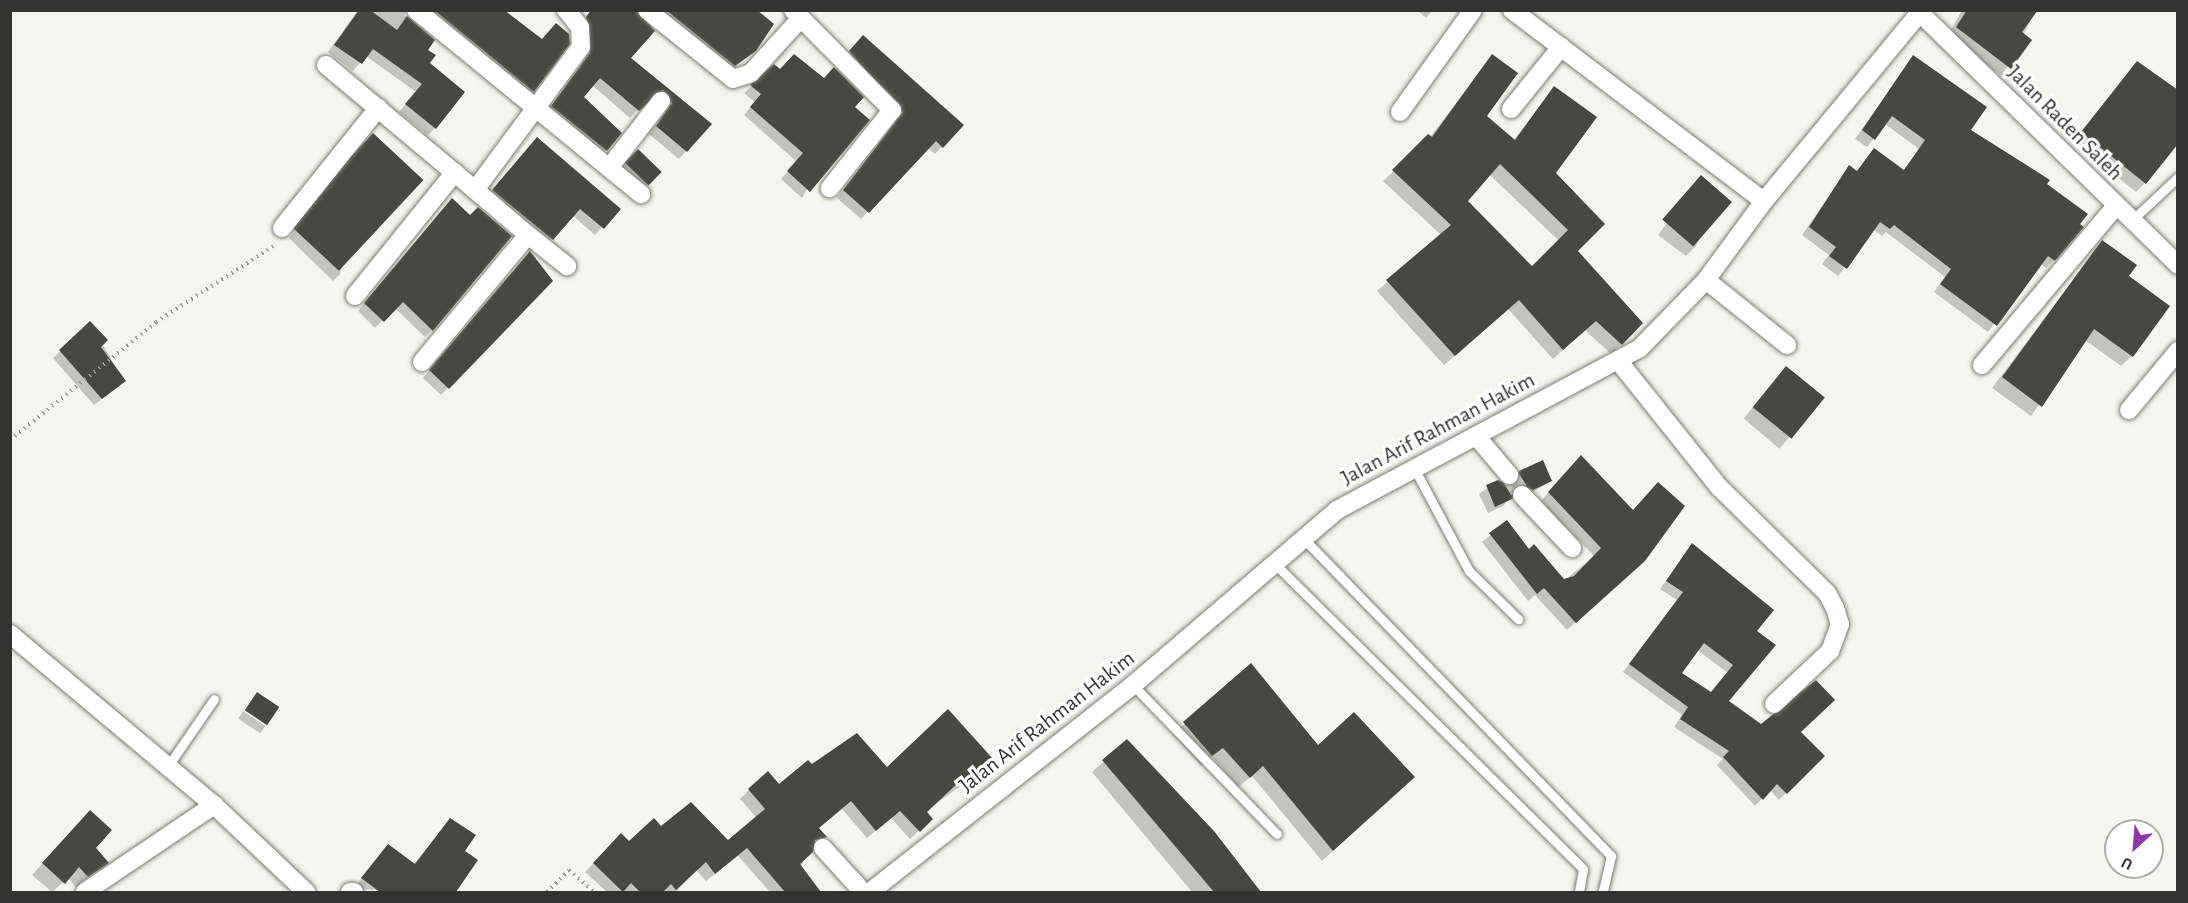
<!DOCTYPE html>
<html>
<head>
<meta charset="utf-8">
<style>
	body { margin:0 }
	#map { position:relative; width:2188px; height:903px; overflow:hidden; background:#f4f5ee; font-family:"Alegreya Sans",sans-serif }
	div>[style] { position:absolute }
	[style*='--x'] { left:calc(var(--x)*1px); top:calc(var(--y)*1px); width:calc(var(--w)*1px); rotate:calc(var(--a)*1deg) }
	.shadow>* { inset:0; background:#0003; transform-origin:0 0 }
	.building>* { inset:0; background:#484843; transform-origin:0 0 }
	.minor-tunnel>* { height:18px; margin-top:-9px; transform-origin:0; background:repeating-linear-gradient(90deg,#cdcec8 0 18px,transparent 0 27px) }
	.path>* { height:4px; margin-top:-2px; transform-origin:0; background:repeating-linear-gradient(90deg,#989994 0 1.5px,transparent 0 6px) }
	.roads { filter:drop-shadow(0 0 2px #7b7c76) drop-shadow(0 0 2px #7b7c76) }
	.service>* { height:9px; margin:-4.5px; padding:0 4.5px; transform-origin:4.5px; border-radius:4.5px; background:#fff }
	.minor>* { height:18px; margin:-9px; padding:0 9px; transform-origin:9px; border-radius:9px; background:#fff }
	span { translate:-50% -50%; white-space:nowrap; text-align:center; line-height:1.15; -webkit-text-stroke:6px #fff; paint-order:stroke }
	.street-label { font-size:22px; color:#333330 }
	.frame { position:absolute; inset:0; border:12px solid #333330; pointer-events:none }
	.north { position:absolute; left:2104px; top:819px; width:60px; height:60px; box-sizing:border-box; background:#fff; border:2px solid #adadac; border-radius:50%; rotate:206deg; font-size:16px; font-weight:700; line-height:24px; text-align:center; color:#333330 }
	.north::after { content:''; display:block; margin:auto; width:21px; height:27px; background:#8d38a6; clip-path:polygon(50% 0,100% 100%,50% 72%,0 100%) }
</style>
</head>
<body>
<div id="map">
	<div class="shadow">
		<div style="clip-path:polygon(358px 10px,406px 10px,404px 15px,433px 40px,426px 50px,435px 128px,428px 135px,399px 112px,416px 92px,366px 56px,353px 71px,328px 52px)"></div>
		<div style="clip-path:polygon(419px 10px,498px 10px,533px 91px,526px 98px)"></div>
		<div style="clip-path:polygon(592px 10px,629px 58px,710px 124px,679px 159px,649px 134px,665px 112px,661px 100px,648px 98px,630px 118px,592px 85px,581px 97px,608px 147px,601px 155px,545px 114px,583px 62px,579px 26px)"></div>
		<div style="clip-path:polygon(649px 10px,754px 10px,755px 50px,727px 73px)"></div>
		<div style="clip-path:polygon(1417px 10px,1433px 10px,1426px 18px)"></div>
		<div style="clip-path:polygon(1962px 10px,2036px 10px,2002px 76px,1948px 36px)"></div>
		<div style="clip-path:polygon(863px 37px,962px 125px,935px 154px,928px 148px,861px 219px,837px 198px,897px 120px,843px 59px)"></div>
		<div style="clip-path:polygon(evenodd,1492px 56px,1485px 116px,1513px 141px,1554px 88px,1554px 173px,1576px 251px,1621px 344px,1611px 354px,1585px 330px,1553px 359px,1508px 309px,1444px 365px,1377px 291px,1441px 235px,1383px 181px,1430px 137px,1492px 56px,1489px 174px,1559px 241px,1532px 268px,1466px 201px,1489px 174px)"></div>
		<div style="clip-path:polygon(1913px 57px,1969px 130px,2045px 184px,2054px 260px,2046px 268px,2040px 263px,1988px 332px,1934px 292px,1945px 277px,1886px 232px,1882px 236px,1873px 229px,1838px 276px,1822px 264px,1829px 255px,1802px 235px,1849px 167px,1856px 172px,1874px 150px,1903px 171px,1919px 149px,1885px 124px,1867px 147px,1855px 139px)"></div>
		<div style="clip-path:polygon(2137px 63px,2145px 183px,2136px 192px,2073px 142px)"></div>
		<div style="clip-path:polygon(774px 66px,853px 107px,802px 198px,781px 179px,797px 162px,744px 115px,755px 102px,744px 93px)"></div>
		<div style="clip-path:polygon(373px 135px,340px 274px,333px 281px,289px 238px)"></div>
		<div style="clip-path:polygon(530px 146px,619px 209px,595px 235px,572px 215px,544px 246px,486px 198px)"></div>
		<div style="clip-path:polygon(631px 158px,660px 172px,641px 192px,620px 172px)"></div>
		<div style="clip-path:polygon(1702px 177px,1697px 245px,1686px 256px,1658px 235px)"></div>
		<div style="clip-path:polygon(445px 207px,432px 330px,425px 337px,395px 308px,375px 328px,358px 311px)"></div>
		<div style="clip-path:polygon(2102px 242px,2126px 276px,2132px 356px,2121px 366px,2085px 340px,2031px 416px,1992px 388px)"></div>
		<div style="clip-path:polygon(523px 260px,551px 280px,441px 395px,423px 378px)"></div>
		<div style="clip-path:polygon(90px 323px,124px 381px,94px 405px,53px 358px)"></div>
		<div style="left:1786px;top:368px;width:47px;height:66px;rotate:40deg"></div>
		<div style="clip-path:polygon(1573px 465px,1635px 569px,1567px 630px,1535px 595px,1528px 601px,1482px 542px,1507px 522px,1528px 551px,1564px 581px,1594px 556px,1541px 501px)"></div>
		<div style="clip-path:polygon(1512px 480px,1551px 481px,1525px 497px,1514px 492px,1503px 506px,1488px 513px,1479px 494px,1498px 481px,1509px 486px)"></div>
		<div style="clip-path:polygon(evenodd,1692px 545px,1755px 631px,1727px 701px,1761px 726px,1800px 732px,1823px 756px,1779px 800px,1770px 790px,1755px 806px,1717px 765px,1723px 759px,1674px 727px,1682px 715px,1623px 672px,1677px 600px,1660px 589px,1692px 545px,1697px 650px,1728px 673px,1711px 693px,1680px 673px,1697px 650px)"></div>
		<div style="clip-path:polygon(1250px 665px,1318px 747px,1402px 787px,1322px 861px,1252px 776px,1238px 787px,1212px 757px,1201px 766px,1173px 734px)"></div>
		<div style="left:243px;top:711px;width:27px;height:9px;rotate:34deg"></div>
		<div style="clip-path:polygon(1127px 741px,1213px 832px,1259px 892px,1192px 892px,1092px 772px)"></div>
		<div style="clip-path:polygon(811px 766px,984px 769px,925px 812px,931px 819px,910px 839px,891px 818px,867px 838px,842px 809px,817px 829px,825px 837px,810px 847px,799px 872px,819px 892px,770px 892px,738px 856px,706px 881px,696px 870px,676px 892px,607px 892px,585px 872px,621px 835px,629px 843px,661px 828px,728px 842px,757px 818px,740px 799px,749px 790px,768px 773px,779px 786px)"></div>
		<div style="clip-path:polygon(450px 820px,463px 852px,476px 860px,455px 892px,353px 889px,388px 846px,413px 865px)"></div>
		<div style="clip-path:polygon(79px 823px,107px 862px,76px 887px,68px 878px,52px 892px,32px 875px)"></div>
	</div>
	<div class="building">
		<div style="clip-path:polygon(359px 10px,370px 10px,397px 30px,407px 16px,435px 40px,428px 50px,436px 55px,430px 63px,465px 92px,436px 129px,405px 104px,422px 84px,373px 49px,362px 64px,334px 45px)"></div>
		<div style="clip-path:polygon(434px 10px,504px 10px,542px 39px,556px 23px,569px 34px,570px 44px,534px 92px)"></div>
		<div style="clip-path:polygon(591px 10px,636px 10px,655px 31px,631px 58px,712px 124px,687px 152px,656px 126px,672px 103px,663px 90px,639px 111px,600px 78px,584px 97px,622px 133px,607px 151px,551px 106px,590px 53px,586px 17px)"></div>
		<div style="clip-path:polygon(666px 10px,757px 10px,774px 24px,756px 51px,735px 66px)"></div>
		<div style="clip-path:polygon(1967px 10px,2038px 10px,2022px 32px,2032px 40px,2011px 69px,1956px 27px)"></div>
		<div style="clip-path:polygon(863px 35px,964px 125px,943px 148px,936px 141px,869px 213px,843px 190px,903px 112px,849px 51px)"></div>
		<div style="clip-path:polygon(794px 54px,824px 78px,834px 67px,864px 97px,855px 107px,870px 120px,810px 192px,787px 171px,803px 153px,750px 107px,761px 94px,750px 85px,774px 64px,780px 69px)"></div>
		<div style="clip-path:polygon(evenodd,1492px 54px,1518px 73px,1487px 116px,1515px 140px,1554px 86px,1597px 117px,1556px 173px,1605px 224px,1578px 251px,1643px 323px,1622px 345px,1596px 321px,1563px 350px,1519px 300px,1455px 356px,1386px 280px,1451px 225px,1392px 170px,1428px 134px,1432px 137px,1492px 54px,1500px 164px,1568px 230px,1532px 266px,1468px 201px,1500px 164px)"></div>
		<div style="clip-path:polygon(1913px 55px,1987px 107px,1971px 130px,2050px 180px,2047px 184px,2088px 214px,2080px 224px,2084px 227px,2055px 261px,2048px 256px,1997px 326px,1940px 284px,1951px 269px,1894px 225px,1890px 229px,1880px 222px,1847px 269px,1829px 256px,1836px 247px,1809px 227px,1849px 165px,1857px 171px,1874px 148px,1904px 170px,1925px 140px,1892px 116px,1875px 140px,1862px 130px)"></div>
		<div style="clip-path:polygon(2137px 61px,2178px 90px,2178px 144px,2146px 184px,2081px 132px)"></div>
		<div style="left:373px;top:133px;width:69px;height:124px;rotate:43deg"></div>
		<div style="clip-path:polygon(537px 137px,621px 209px,604px 229px,580px 209px,553px 240px,492px 190px)"></div>
		<div style="left:638px;top:149px;width:33px;height:19px;rotate:44deg"></div>
		<div style="left:1701px;top:175px;width:41px;height:59px;rotate:41deg"></div>
		<div style="clip-path:polygon(452px 198px,470px 215px,478px 207px,512px 236px,433px 331px,403px 302px,384px 322px,364px 303px)"></div>
		<div style="clip-path:polygon(2102px 240px,2137px 265px,2129px 276px,2170px 306px,2133px 357px,2094px 329px,2042px 407px,2002px 377px)"></div>
		<div style="clip-path:polygon(530px 251px,553px 281px,449px 389px,429px 370px)"></div>
		<div style="clip-path:polygon(90px 321px,108px 340px,101px 347px,126px 381px,102px 399px,59px 350px)"></div>
		<div style="left:1786px;top:366px;width:50px;height:53px;rotate:39deg"></div>
		<div style="clip-path:polygon(1581px 455px,1633px 510px,1658px 482px,1685px 506px,1645px 561px,1576px 623px,1544px 588px,1537px 594px,1489px 533px,1507px 520px,1529px 549px,1534px 544px,1564px 579px,1574px 576px,1601px 548px,1548px 492px)"></div>
		<div style="clip-path:polygon(1543px 460px,1552px 481px,1533px 490px,1519px 484px,1512px 499px,1495px 507px,1486px 485px,1498px 480px,1512px 486px,1519px 471px)"></div>
		<div style="clip-path:polygon(evenodd,1692px 543px,1774px 610px,1757px 631px,1776px 645px,1729px 701px,1761px 724px,1816px 680px,1835px 700px,1801px 732px,1825px 756px,1787px 794px,1777px 784px,1763px 800px,1723px 757px,1729px 751px,1680px 719px,1688px 707px,1629px 664px,1683px 592px,1666px 581px,1692px 543px,1704px 643px,1733px 665px,1711px 692px,1682px 673px,1704px 643px)"></div>
		<div style="clip-path:polygon(1251px 663px,1318px 745px,1354px 712px,1415px 777px,1333px 851px,1263px 766px,1250px 778px,1223px 748px,1212px 756px,1183px 722px)"></div>
		<div style="left:257px;top:692px;width:27px;height:22px;rotate:34deg"></div>
		<div style="clip-path:polygon(948px 709px,994px 760px,966px 786px,961px 780px,927px 812px,933px 819px,920px 832px,900px 811px,876px 831px,851px 801px,819px 828px,827px 837px,815px 840px,813px 852px,800px 864px,821px 892px,785px 892px,747px 848px,715px 874px,706px 862px,676px 890px,671px 884px,663px 892px,640px 892px,631px 883px,623px 892px,593px 863px,621px 833px,629px 841px,654px 818px,661px 826px,691px 802px,728px 840px,765px 809px,748px 789px,768px 771px,779px 784px,808px 760px,812px 764px,857px 733px,887px 767px)"></div>
		<div style="clip-path:polygon(1127px 739px,1214px 831px,1261px 892px,1214px 892px,1102px 760px)"></div>
		<div style="clip-path:polygon(90px 810px,112px 830px,96px 848px,109px 863px,88px 877px,79px 867px,65px 884px,42px 863px)"></div>
		<div style="clip-path:polygon(450px 818px,476px 835px,465px 851px,478px 860px,456px 892px,380px 892px,361px 878px,388px 844px,415px 864px)"></div>
	</div>
	<div class="minor-tunnel">
		<div style="--x:1509;--y:475;--w:24;--a:57"></div>
	</div>
	<div class="path">
		<div style="--x:10;--y:440;--w:188;--a:-38.9"></div>
		<div style="--x:156;--y:322;--w:142;--a:-32.9"></div>
		<div style="--x:547;--y:892;--w:31;--a:-45"></div>
		<div style="--x:569;--y:870;--w:33;--a:41"></div>
	</div>
	<div class="roads">
		<div class="service">
			<div style="--x:2131;--y:221;--w:64;--a:-43.1"></div>
			<div style="--x:1414;--y:468;--w:117;--a:61.9"></div>
			<div style="--x:1469;--y:571;--w:69;--a:44.4"></div>
			<div style="--x:1303;--y:538;--w:443;--a:45.9"></div>
			<div style="--x:1611;--y:856;--w:37;--a:103"></div>
			<div style="--x:1273;--y:562;--w:436;--a:44.7"></div>
			<div style="--x:1583;--y:869;--w:23;--a:100"></div>
			<div style="--x:1133;--y:685;--w:207;--a:46"></div>
			<div style="--x:168;--y:766;--w:81;--a:-55.5"></div>
		</div>
		<div class="minor">
			<div style="--x:416;--y:10;--w:291;--a:39.3"></div>
			<div style="--x:647;--y:10;--w:110;--a:38.7"></div>
			<div style="--x:733;--y:79;--w:19;--a:-18"></div>
			<div style="--x:751;--y:73;--w:74;--a:-47.7"></div>
			<div style="--x:793;--y:10;--w:141;--a:45.3"></div>
			<div style="--x:892;--y:110;--w:100;--a:128.5"></div>
			<div style="--x:1512;--y:10;--w:316;--a:37.2"></div>
			<div style="--x:1920;--y:13;--w:361;--a:44.3"></div>
			<div style="--x:326;--y:65;--w:194;--a:40"></div>
			<div style="--x:1511;--y:109;--w:80;--a:-51.1"></div>
			<div style="--x:1400;--y:112;--w:125;--a:-54.4"></div>
			<div style="--x:609;--y:168;--w:85;--a:-52.2"></div>
			<div style="--x:282;--y:228;--w:154;--a:-51.3"></div>
			<div style="--x:528;--y:235;--w:50;--a:38.5"></div>
			<div style="--x:1706;--y:280;--w:104;--a:38.7"></div>
			<div style="--x:355;--y:296;--w:159;--a:-51.1"></div>
			<div style="--x:422;--y:362;--w:165;--a:-50.2"></div>
			<div style="--x:528;--y:235;--w:70;--a:-139.7"></div>
			<div style="--x:475;--y:190;--w:178;--a:-53.5"></div>
			<div style="--x:581;--y:47;--w:20;--a:-93"></div>
			<div style="--x:580;--y:27;--w:22;--a:-129"></div>
			<div style="--x:1620;--y:363;--w:159;--a:51.4"></div>
			<div style="--x:1719;--y:487;--w:151;--a:44.5"></div>
			<div style="--x:1827;--y:593;--w:17;--a:62"></div>
			<div style="--x:1835;--y:608;--w:17;--a:73"></div>
			<div style="--x:1840;--y:624;--w:29;--a:110"></div>
			<div style="--x:1830;--y:651;--w:77;--a:136.6"></div>
			<div style="--x:1982;--y:365;--w:208;--a:-49.9"></div>
			<div style="--x:2129;--y:410;--w:77;--a:-50.3"></div>
			<div style="--x:1477;--y:437;--w:50;--a:49.9"></div>
			<div style="--x:1522;--y:495;--w:73;--a:46.7"></div>
			<div style="--x:10;--y:634;--w:266;--a:40"></div>
			<div style="--x:214;--y:805;--w:127;--a:43.4"></div>
			<div style="--x:823;--y:848;--w:59;--a:47.7"></div>
			<div style="--x:85;--y:892;--w:156;--a:-34"></div>
			<div style="--x:350;--y:892;--w:4;--a:0"></div>
			<div style="--x:870;--y:892;--w:335;--a:-38.2"></div>
			<div style="--x:1133;--y:685;--w:269;--a:-40.6"></div>
			<div style="--x:1337;--y:510;--w:342;--a:-28.1"></div>
			<div style="--x:1639;--y:349;--w:96;--a:-45.8"></div>
			<div style="--x:1706;--y:280;--w:98;--a:-53.7"></div>
			<div style="--x:1764;--y:201;--w:248;--a:-50.4"></div>
		</div>
	</div>
	<div class="street-label">
		<span style="left:2065px;top:123px;rotate:45deg">Jalan Raden Saleh</span>
		<span style="left:1438px;top:429px;rotate:-28deg">Jalan Arif Rahman Hakim</span>
		<span style="left:1047px;top:722px;rotate:-38deg">Jalan Arif Rahman Hakim</span>
	</div>
	<div class="frame"></div>
	<div class="north">U</div>
</div>
</body>
</html>
